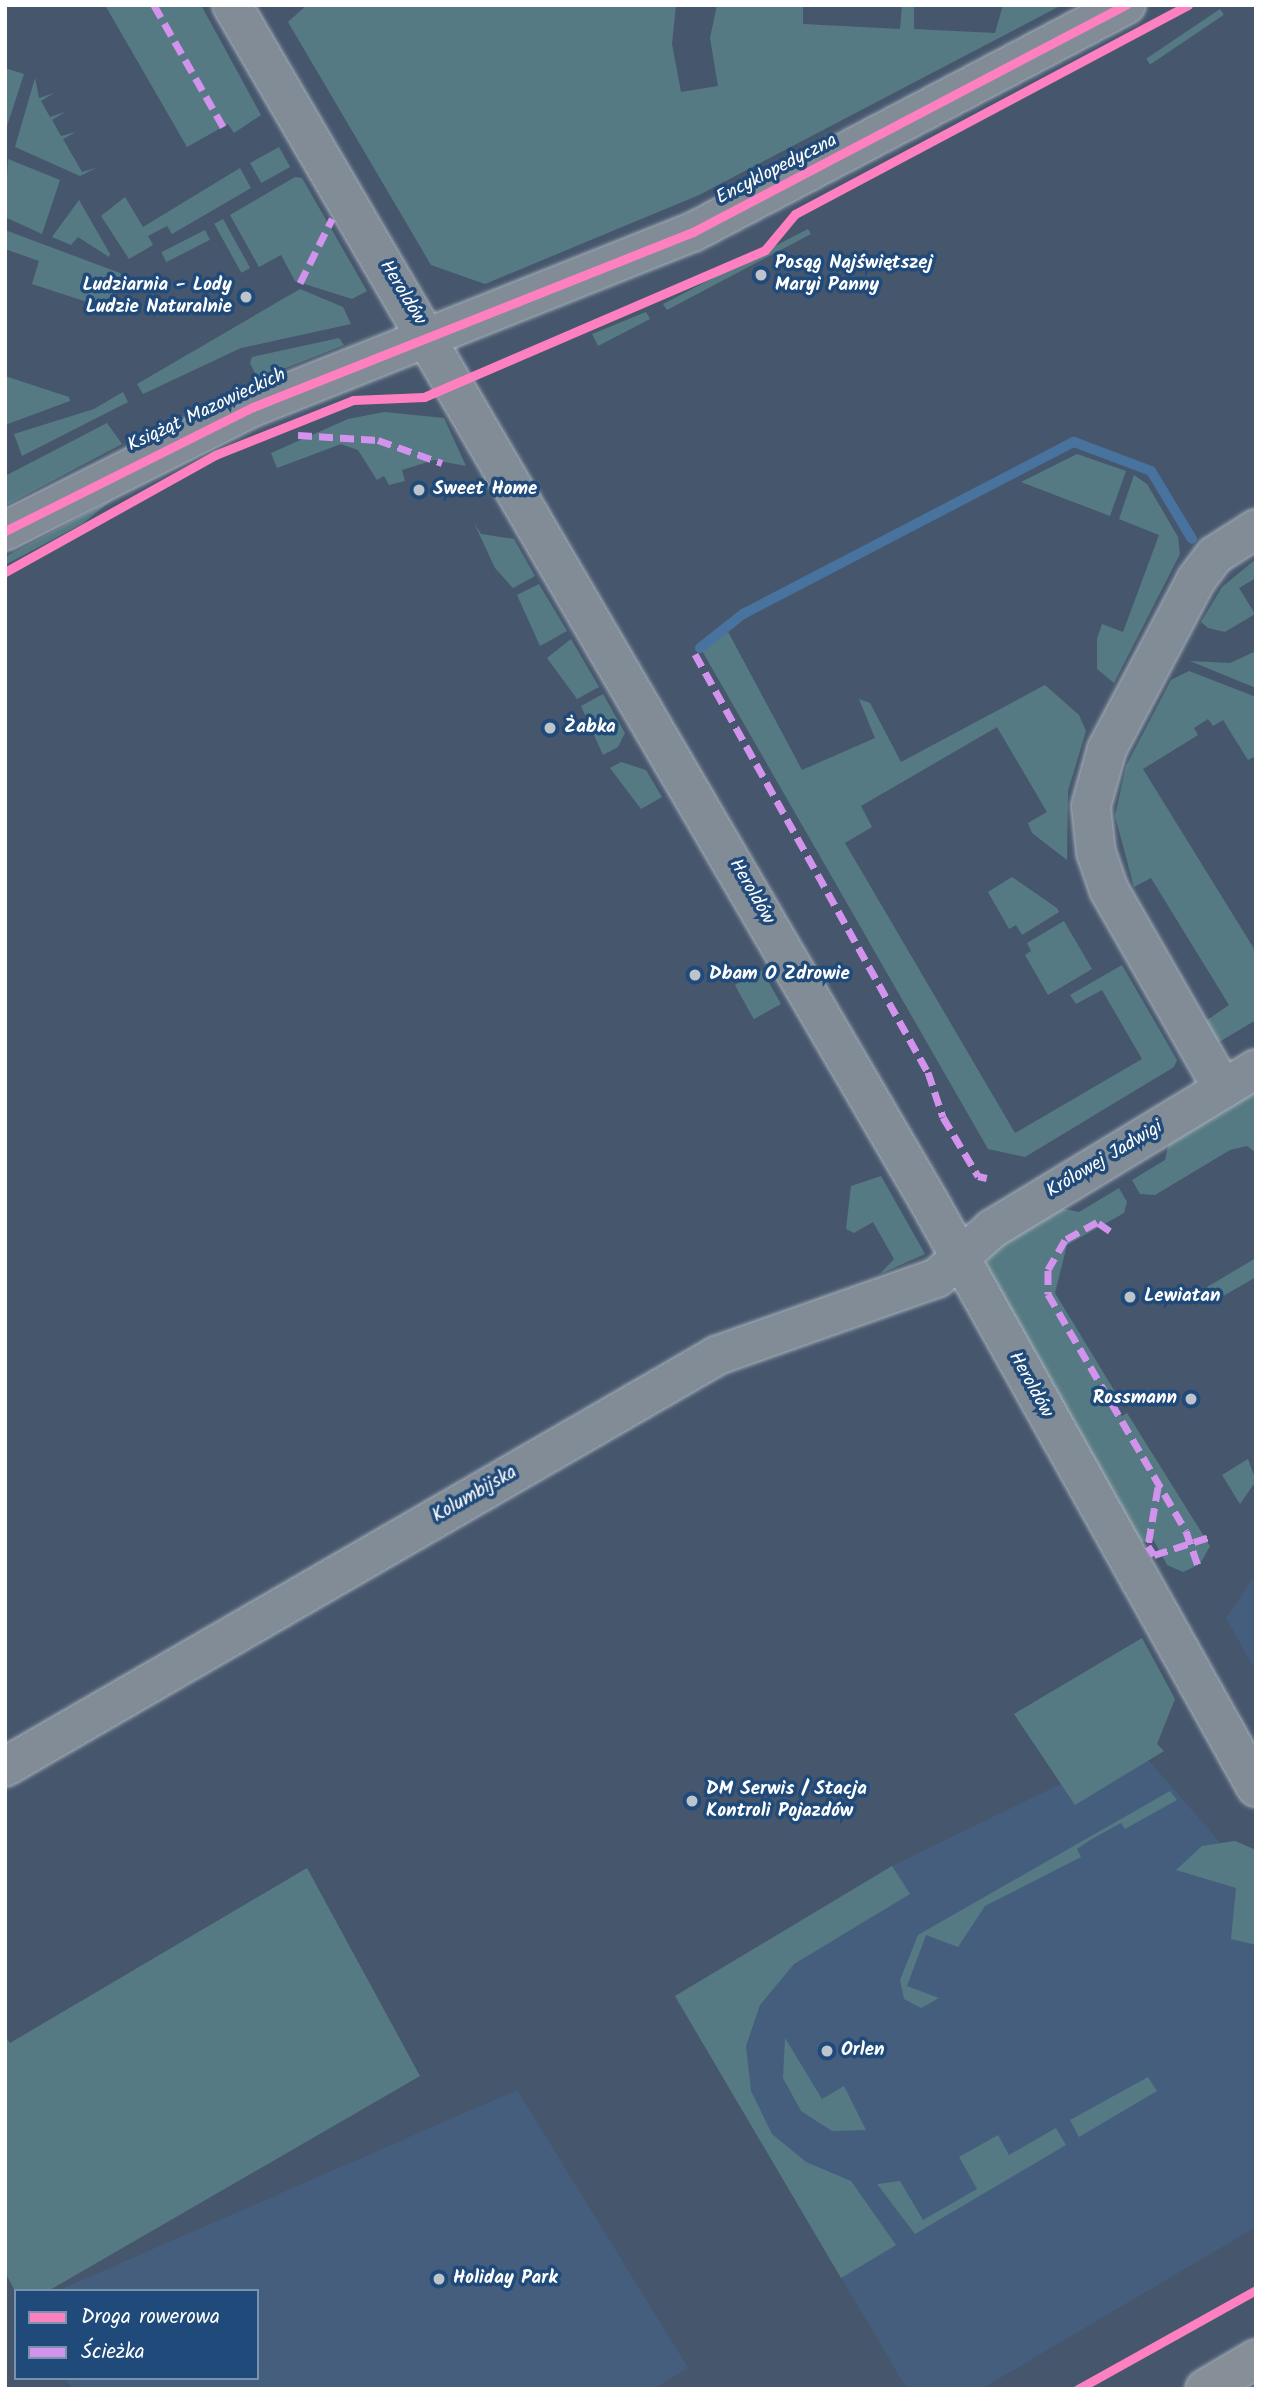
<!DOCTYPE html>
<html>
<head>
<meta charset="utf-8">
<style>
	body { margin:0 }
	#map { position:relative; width:1261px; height:2394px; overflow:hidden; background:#46576d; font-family:Kalam,sans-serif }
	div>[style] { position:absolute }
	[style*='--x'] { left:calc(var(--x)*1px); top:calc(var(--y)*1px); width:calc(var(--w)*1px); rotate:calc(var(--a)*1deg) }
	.built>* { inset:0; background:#455e7e }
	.green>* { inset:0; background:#567a83; transform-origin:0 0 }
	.stream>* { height:10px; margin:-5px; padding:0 5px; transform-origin:5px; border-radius:5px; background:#48739f }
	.roads { filter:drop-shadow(0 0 2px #acb3bd) drop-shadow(0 0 2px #acb3bd) }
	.minor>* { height:38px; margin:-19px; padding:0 19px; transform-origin:19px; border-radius:19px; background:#828c97 }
	.trunk>* { height:38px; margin:-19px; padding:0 19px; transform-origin:19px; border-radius:19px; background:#868e97 }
	.quiet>* { height:7px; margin-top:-3.5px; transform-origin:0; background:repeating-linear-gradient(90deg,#d193ec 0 14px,transparent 0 21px) }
	.cycleway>* { height:9px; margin:-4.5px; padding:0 4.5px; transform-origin:4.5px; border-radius:4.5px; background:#ff80c0 }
	.dots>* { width:19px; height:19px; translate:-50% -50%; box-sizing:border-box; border:4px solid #1f4a7a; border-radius:50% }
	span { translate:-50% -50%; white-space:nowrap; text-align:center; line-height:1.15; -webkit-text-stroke:7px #1f4a7a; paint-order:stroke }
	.street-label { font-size:19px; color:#fff }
	.poi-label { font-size:19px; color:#fff; font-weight:700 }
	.left { translate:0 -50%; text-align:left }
	.right { translate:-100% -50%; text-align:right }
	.frame { position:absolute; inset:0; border:7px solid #fff; pointer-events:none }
	.legend { position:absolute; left:14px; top:2289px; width:245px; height:91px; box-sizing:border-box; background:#1f4a7a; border:2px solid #7992af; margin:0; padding:9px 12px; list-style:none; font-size:21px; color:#fff }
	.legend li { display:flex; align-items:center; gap:14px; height:35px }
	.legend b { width:35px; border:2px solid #7992af }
</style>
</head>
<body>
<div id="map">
	<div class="built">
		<div style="clip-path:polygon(1256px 1574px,1256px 1671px,1226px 1618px)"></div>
		<div style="clip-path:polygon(1137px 1747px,1256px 1884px,1256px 2227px,981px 2389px,907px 2389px,675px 1996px,892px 1866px)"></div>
		<div style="clip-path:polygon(517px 2090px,688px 2368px,653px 2389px,72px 2389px,66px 2378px,257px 2378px,257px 2291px,57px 2291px)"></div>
	</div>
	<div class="green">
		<div style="clip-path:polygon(105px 5px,201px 5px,261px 115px,234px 133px,228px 124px,187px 147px)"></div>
		<div style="clip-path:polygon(307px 5px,676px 5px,672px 44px,681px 92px,718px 86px,710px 38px,717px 5px,803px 5px,803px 24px,900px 29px,902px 5px,914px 5px,914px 29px,995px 33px,1003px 5px,1062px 5px,699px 195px,485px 284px,431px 265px,288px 22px)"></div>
		<div style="left:1220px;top:9px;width:7px;height:89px;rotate:56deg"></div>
		<div style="clip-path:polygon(5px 68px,24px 74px,5px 132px)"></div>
		<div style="clip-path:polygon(35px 78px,39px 98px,54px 93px,41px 101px,50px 117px,65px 112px,52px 120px,61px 136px,76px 132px,63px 139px,82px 172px,96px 168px,80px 176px,15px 147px)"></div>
		<div style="left:279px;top:147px;width:23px;height:33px;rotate:61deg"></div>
		<div style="clip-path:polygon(8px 159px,60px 180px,42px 234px,5px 217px)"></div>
		<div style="clip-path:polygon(240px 168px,251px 188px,172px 234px,167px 226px,148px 236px,153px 245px,129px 259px,101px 216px,125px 197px,143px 227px)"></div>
		<div style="clip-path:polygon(295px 177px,302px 178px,367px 291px,352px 299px,295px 281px,281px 255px,259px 267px,230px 215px)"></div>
		<div style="clip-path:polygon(79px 200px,110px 254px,109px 257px,78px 237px,71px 245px,52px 237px)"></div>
		<div style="left:223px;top:219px;width:56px;height:10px;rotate:61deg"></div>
		<div style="clip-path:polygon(808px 229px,811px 234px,667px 310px,663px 304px)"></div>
		<div style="clip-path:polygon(5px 230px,120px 273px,129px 286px,96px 305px,32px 284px,39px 261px,5px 249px)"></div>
		<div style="left:205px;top:230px;width:11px;height:49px;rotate:63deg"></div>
		<div style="clip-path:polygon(300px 289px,343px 307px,351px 324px,241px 348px,143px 394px,137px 384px)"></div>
		<div style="clip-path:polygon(646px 312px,650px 319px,598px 346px,592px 334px)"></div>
		<div style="clip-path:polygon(339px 338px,344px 345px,258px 379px,250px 363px,252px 357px)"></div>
		<div style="clip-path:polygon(5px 376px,69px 397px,70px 401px,5px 425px)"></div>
		<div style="clip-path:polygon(123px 392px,128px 402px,22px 456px,14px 434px,94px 409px)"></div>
		<div style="clip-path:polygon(384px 412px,444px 418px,466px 466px,434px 460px,402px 470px,405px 481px,389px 485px,384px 476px,377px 480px,358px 450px,341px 444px,277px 468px,271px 453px,348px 419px)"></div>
		<div style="clip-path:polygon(107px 423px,122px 444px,5px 506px,5px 476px)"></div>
		<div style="clip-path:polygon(1077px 454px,1126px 471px,1110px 516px,1021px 482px)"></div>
		<div style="clip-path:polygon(1134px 475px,1147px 484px,1178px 537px,1180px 554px,1114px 683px,1097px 669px,1097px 639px,1102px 624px,1123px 632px,1159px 535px,1119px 519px)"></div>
		<div style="clip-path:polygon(112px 500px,82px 524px,5px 565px,5px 557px)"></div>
		<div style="clip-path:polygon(474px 523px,481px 534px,514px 539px,535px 576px,513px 588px,495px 568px)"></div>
		<div style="clip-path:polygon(1256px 559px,1256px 578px,1239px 588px,1255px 614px,1225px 632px,1208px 628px,1201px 622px,1222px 587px)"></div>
		<div style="clip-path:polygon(539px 584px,567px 631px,540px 646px,517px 595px)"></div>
		<div style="clip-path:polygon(726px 628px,802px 770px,875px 738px,859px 699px,870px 703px,901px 762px,1045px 685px,1079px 715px,1086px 731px,1068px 791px,1067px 860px,1032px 833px,1028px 823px,1047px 812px,997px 727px,861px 806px,872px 827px,845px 843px,1015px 1133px,1142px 1059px,1102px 990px,1076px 1004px,1070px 995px,1122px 965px,1177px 1060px,1174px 1067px,1025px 1157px,988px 1149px,701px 649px)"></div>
		<div style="clip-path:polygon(571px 639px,599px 687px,577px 699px,547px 658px)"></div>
		<div style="clip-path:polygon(1256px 651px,1256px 688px,1190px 661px,1230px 663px)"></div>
		<div style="clip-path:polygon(1189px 671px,1256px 697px,1256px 756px,1248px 760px,1223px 720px,1213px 726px,1208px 719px,1194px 728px,1198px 735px,1143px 769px,1256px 952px,1256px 1020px,1214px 1045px,1203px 1023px,1229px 1005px,1151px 878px,1134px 887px,1115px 816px,1126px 766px,1171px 680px)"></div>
		<div style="clip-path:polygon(603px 694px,625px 733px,618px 747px,603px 755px,581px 706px)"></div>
		<div style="clip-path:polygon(621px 762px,646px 770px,662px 797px,641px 809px,610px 768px)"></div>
		<div style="clip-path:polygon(1012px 877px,1057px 908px,1059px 912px,1022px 935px,1016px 925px,1009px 929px,988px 892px)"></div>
		<div style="clip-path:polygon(1064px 921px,1092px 969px,1048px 995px,1025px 955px,1031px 951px,1027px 943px)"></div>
		<div style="left:762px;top:970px;width:39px;height:31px;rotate:61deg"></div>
		<div style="clip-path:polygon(1256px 1089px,1256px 1153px,1247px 1146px,1230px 1150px,1155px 1195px,1140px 1194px,1132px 1180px,1165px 1160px,1169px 1142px)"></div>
		<div style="clip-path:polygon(881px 1176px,925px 1254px,880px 1274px,894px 1259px,873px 1222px,854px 1233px,846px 1229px,851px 1186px)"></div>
		<div style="clip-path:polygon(1119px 1188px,1127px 1202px,1124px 1213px,1067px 1245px,1055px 1293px,1120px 1400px,1114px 1403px,1122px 1416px,1127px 1413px,1210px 1546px,1200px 1564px,1183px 1572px,1167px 1565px,1152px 1537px,1139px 1544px,986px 1267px,990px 1253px,1060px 1208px,1079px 1212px)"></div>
		<div style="clip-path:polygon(1256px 1258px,1256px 1277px,1213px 1302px,1201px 1299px,1197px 1293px)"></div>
		<div style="clip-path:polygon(1248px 1459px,1256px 1481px,1240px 1504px,1222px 1475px)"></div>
		<div style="clip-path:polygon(1142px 1638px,1175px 1699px,1157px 1744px,1164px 1751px,1075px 1805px,1014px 1714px)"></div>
		<div style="clip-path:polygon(1170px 1791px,1177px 1800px,1125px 1829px,1121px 1823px,1090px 1840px,1077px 1849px,1081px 1857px,985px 1906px,958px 1947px,926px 1935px,907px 1986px,939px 1998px,921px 2008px,904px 1999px,900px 1980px,918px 1935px)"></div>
		<div style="clip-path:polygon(1235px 1841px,1256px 1850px,1256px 1945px,1231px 1939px,1236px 1888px,1176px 1870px,1202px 1846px)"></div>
		<div style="clip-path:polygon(892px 1866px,910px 1894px,794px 1964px,760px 2005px,746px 2046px,751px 2091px,772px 2134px,806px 2162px,851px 2181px,896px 2245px,841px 2278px,675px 1996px)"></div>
		<div style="clip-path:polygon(307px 1868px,420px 2076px,48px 2291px,16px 2293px,5px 2272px,5px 2036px,10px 2043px)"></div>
		<div style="clip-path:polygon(785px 2038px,822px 2099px,844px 2086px,866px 2130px,832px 2131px,801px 2111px,783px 2078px)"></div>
		<div style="clip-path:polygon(1148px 2077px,1157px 2091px,1079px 2137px,1070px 2120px)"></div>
		<div style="clip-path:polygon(1056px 2128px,1066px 2145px,915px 2234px,877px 2184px,900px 2181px,923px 2220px,977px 2189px,959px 2157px,998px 2135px,1009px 2155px)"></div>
	</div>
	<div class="stream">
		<div style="--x:700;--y:648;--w:55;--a:-38.3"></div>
		<div style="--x:743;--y:614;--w:373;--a:-27.5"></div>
		<div style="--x:1074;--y:442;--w:82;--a:20.6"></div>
		<div style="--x:1151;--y:471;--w:79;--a:58.9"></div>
	</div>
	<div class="roads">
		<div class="minor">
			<div style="--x:232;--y:5;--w:1381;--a:59.78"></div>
			<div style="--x:927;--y:1198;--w:675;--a:60.81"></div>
			<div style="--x:5;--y:531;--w:277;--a:-26.6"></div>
			<div style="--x:253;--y:407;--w:474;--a:-21.7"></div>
			<div style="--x:693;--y:232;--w:489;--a:-27.7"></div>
			<div style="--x:1223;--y:1089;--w:229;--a:-119.8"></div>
			<div style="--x:1109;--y:890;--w:39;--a:-109"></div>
			<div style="--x:1096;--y:853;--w:47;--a:-96.1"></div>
			<div style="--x:1091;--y:806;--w:59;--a:-74.3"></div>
			<div style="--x:1107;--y:749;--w:191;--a:-62.2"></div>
			<div style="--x:1196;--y:580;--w:31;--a:-53"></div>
			<div style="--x:1215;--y:555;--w:49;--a:-32.4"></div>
			<div style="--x:5;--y:1767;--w:823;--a:-30.02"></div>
			<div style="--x:718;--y:1355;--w:232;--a:-19.4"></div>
			<div style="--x:937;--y:1278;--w:74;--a:-41.7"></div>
			<div style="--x:992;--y:1229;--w:309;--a:-31.2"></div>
		</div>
		<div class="trunk">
			<div style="--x:1205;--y:2389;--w:59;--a:-30.5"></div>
		</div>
	</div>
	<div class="quiet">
		<div style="--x:154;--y:5;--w:144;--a:60.4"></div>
		<div style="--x:300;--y:283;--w:72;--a:-63.4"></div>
		<div style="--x:298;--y:435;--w:80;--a:3.6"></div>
		<div style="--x:378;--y:440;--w:68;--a:19.8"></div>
		<div style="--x:695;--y:654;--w:479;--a:60.9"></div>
		<div style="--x:928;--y:1072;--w:47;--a:71.6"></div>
		<div style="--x:943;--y:1117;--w:69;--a:59.3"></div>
		<div style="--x:978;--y:1176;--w:9;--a:13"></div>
		<div style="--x:1110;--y:1231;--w:16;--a:-145"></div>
		<div style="--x:1097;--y:1222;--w:37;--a:151"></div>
		<div style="--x:1065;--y:1240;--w:34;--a:120"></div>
		<div style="--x:1048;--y:1270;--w:24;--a:90"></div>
		<div style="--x:1048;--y:1294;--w:274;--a:59.8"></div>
		<div style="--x:1186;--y:1531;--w:37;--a:71"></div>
		<div style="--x:1158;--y:1487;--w:60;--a:99.6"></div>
		<div style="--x:1148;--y:1546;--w:11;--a:56"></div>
		<div style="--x:1154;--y:1555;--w:61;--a:-18.1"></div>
	</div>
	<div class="cycleway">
		<div style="--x:5;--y:531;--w:277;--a:-26.6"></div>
		<div style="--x:253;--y:407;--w:474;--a:-21.7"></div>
		<div style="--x:693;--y:232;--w:489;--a:-27.7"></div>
		<div style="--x:5;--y:572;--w:240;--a:-29.1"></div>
		<div style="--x:215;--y:455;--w:149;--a:-21.7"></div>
		<div style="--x:353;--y:400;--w:71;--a:-2.4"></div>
		<div style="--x:424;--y:397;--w:371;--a:-23.3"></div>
		<div style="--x:765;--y:250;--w:47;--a:-50.2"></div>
		<div style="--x:795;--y:214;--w:445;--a:-28"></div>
		<div style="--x:1078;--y:2389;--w:204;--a:-29.1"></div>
	</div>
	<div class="dots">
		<div style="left:761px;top:275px;background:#bec4cc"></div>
		<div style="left:246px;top:297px;background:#bec4cc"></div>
		<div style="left:419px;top:490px;background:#bec4cc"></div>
		<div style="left:550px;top:728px;background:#bec4cc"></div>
		<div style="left:695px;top:975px;background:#bec4cc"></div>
		<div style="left:1130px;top:1297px;background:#bec4cc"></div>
		<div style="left:1191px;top:1399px;background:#bec4cc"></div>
		<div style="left:692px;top:1801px;background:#bec4cc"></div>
		<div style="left:827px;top:2051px;background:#bec4cc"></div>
		<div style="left:439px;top:2279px;background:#bec4cc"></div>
	</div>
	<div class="street-label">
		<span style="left:777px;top:170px;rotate:-27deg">Encyklopedyczna</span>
		<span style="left:402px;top:293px;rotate:59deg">Heroldów</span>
		<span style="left:207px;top:411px;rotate:-25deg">Książąt Mazowieckich</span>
		<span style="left:751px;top:892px;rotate:60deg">Heroldów</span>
		<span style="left:1105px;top:1160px;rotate:-31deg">Królowej Jadwigi</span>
		<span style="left:1030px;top:1385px;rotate:61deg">Heroldów</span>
		<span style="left:475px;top:1495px;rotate:-30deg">Kolumbijska</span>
	</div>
	<div class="poi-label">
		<span class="left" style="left:775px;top:275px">Posąg Najświętszej<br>Maryi Panny</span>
		<span class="right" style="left:232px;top:297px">Ludziarnia - Lody<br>Ludzie Naturalnie</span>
		<span class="left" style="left:433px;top:490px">Sweet Home</span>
		<span class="left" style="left:564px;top:728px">Żabka</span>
		<span class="left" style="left:709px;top:975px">Dbam O Zdrowie</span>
		<span class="left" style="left:1144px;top:1297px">Lewiatan</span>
		<span class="right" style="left:1177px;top:1399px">Rossmann</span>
		<span class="left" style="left:706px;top:1801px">DM Serwis / Stacja<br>Kontroli Pojazdów</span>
		<span class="left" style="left:841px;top:2051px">Orlen</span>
		<span class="left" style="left:453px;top:2279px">Holiday Park</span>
	</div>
	<div class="frame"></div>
	<ul class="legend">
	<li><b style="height:9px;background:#ff80c0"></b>Droga rowerowa</li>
	<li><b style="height:9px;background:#d193ec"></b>Ścieżka</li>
	</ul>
</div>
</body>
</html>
